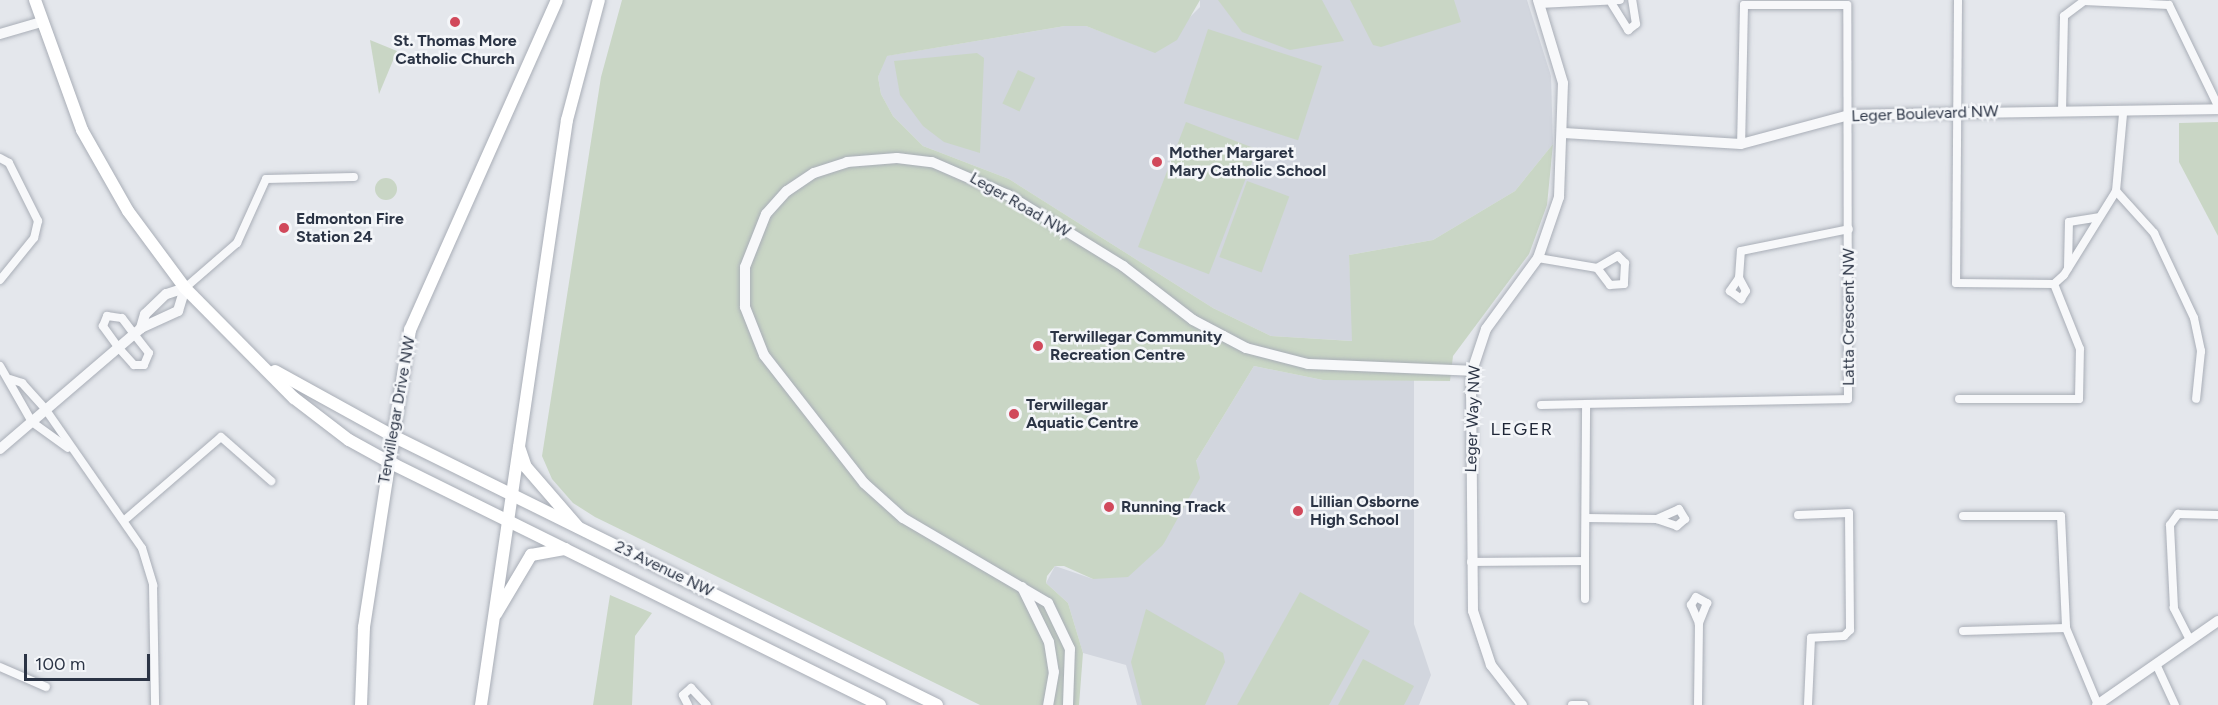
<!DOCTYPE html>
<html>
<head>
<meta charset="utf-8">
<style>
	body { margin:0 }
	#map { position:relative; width:2218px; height:705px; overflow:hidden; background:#e4e7ec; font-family:Figtree,sans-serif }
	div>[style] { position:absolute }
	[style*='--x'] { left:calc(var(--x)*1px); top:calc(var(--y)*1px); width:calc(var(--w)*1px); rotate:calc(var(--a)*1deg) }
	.built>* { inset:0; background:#d2d6de }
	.green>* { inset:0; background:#c9d6c5; transform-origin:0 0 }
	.round { border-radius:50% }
	.roads { filter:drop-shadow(0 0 2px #a9aeb7) drop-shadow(0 0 2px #a9aeb7) }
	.minor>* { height:8px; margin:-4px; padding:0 4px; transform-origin:4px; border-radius:4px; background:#f7f8fa }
	.tertiary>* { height:10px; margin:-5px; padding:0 5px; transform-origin:5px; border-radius:5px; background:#f7f8fa }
	.secondary>* { height:12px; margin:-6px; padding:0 6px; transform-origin:6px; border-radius:6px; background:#fff }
	.primary>* { height:12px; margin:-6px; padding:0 6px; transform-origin:6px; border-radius:6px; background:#fff }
	.dots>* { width:16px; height:16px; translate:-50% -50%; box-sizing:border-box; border:3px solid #f4f6f9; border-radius:50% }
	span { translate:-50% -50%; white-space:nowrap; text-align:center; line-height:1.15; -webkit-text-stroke:5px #f4f6f9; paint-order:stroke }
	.poi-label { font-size:16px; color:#2b3445; font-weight:700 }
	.left { translate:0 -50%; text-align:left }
	.street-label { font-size:16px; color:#2b3445 }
	.neighbourhood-label { font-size:18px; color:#1d2536; letter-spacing:1.5px }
	.scale { position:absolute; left:24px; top:654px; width:126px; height:27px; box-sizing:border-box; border:3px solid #2b3445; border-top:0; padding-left:8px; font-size:18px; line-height:21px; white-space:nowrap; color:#2b3445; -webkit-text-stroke:4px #f4f6f9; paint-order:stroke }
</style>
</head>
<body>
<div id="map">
	<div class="built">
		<div style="clip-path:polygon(1200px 0,1527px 0,1551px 76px,1553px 144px,1515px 191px,1433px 240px,1349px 255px,1353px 341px,1271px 336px,1213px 308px,1009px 179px,923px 146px,893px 116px,881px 94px,878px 77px,886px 56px,1065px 26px,1086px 26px,1155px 52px,1200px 7px)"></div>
		<div style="clip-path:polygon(1254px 366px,1323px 380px,1414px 378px,1414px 624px,1431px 675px,1419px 705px,1137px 705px,1126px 665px,1083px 653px,1068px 603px,1046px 583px,1055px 566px,1093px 579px,1163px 545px,1196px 461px)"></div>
	</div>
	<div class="green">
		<div style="clip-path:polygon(622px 0,1200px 0,1177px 40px,1155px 53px,1086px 26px,1065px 26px,887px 56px,878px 77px,881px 94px,893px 116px,923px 146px,1009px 179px,1213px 308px,1271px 336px,1352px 341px,1349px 255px,1433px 240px,1515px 191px,1553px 144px,1547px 205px,1529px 254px,1453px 356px,1450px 381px,1323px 380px,1254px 366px,1196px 461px,1200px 478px,1163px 545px,1128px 577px,1093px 579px,1064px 566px,1055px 566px,1047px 576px,1046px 583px,1068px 603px,1083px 653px,1079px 705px,980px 705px,595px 517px,573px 503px,552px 479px,542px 456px,601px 77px)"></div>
		<div style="clip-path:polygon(1218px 0,1322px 0,1344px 41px,1290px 50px,1242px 32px)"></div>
		<div style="clip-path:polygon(1350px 0,1454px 0,1461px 22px,1381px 47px,1373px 45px)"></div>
		<div style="left:1208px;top:29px;width:120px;height:78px;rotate:18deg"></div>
		<div style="clip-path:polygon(370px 40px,397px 51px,379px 94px)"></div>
		<div style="clip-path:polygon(977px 53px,984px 58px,980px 153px,944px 142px,923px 126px,900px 95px,894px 61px)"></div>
		<div style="left:1018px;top:70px;width:19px;height:37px;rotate:25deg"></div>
		<div style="left:1186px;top:122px;width:76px;height:134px;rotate:21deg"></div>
		<div style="clip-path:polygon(2218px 122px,2218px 236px,2179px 162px,2179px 123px)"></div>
		<div class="round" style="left:375px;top:178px;width:22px;height:22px"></div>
		<div style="left:1247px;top:181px;width:45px;height:81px;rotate:20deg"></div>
		<div style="clip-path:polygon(1300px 592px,1370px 631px,1344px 678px,1329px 705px,1237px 705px)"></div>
		<div style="clip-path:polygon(610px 595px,652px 613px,635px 636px,632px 705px,593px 705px)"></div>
		<div style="clip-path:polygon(1146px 609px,1223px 653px,1225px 662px,1205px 705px,1142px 705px,1131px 662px)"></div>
		<div style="clip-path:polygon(1363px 659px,1414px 686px,1404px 705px,1338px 705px)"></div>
	</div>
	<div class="roads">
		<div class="minor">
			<div style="--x:1958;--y:0;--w:283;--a:90.4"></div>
			<div style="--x:1956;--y:283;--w:98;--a:0.6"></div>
			<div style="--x:2054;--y:284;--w:13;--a:-42"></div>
			<div style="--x:2064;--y:275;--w:99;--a:-58.2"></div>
			<div style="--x:2116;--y:191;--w:77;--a:-84.8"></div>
			<div style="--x:1539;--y:4;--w:81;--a:-2.8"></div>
			<div style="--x:1612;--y:4;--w:31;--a:58"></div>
			<div style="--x:1628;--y:30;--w:10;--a:-37"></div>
			<div style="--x:1636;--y:24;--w:24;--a:-99"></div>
			<div style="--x:2062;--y:112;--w:96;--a:-88.8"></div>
			<div style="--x:2064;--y:16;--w:25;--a:-37"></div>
			<div style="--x:2084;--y:1;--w:85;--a:2.7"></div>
			<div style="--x:2169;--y:5;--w:112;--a:64.1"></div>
			<div style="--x:0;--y:158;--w:10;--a:29"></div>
			<div style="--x:9;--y:163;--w:65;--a:63.4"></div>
			<div style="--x:38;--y:221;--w:17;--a:103"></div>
			<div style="--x:34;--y:238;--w:54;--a:129"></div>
			<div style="--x:2116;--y:191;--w:57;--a:47.9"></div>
			<div style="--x:2154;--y:233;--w:94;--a:64.8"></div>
			<div style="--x:2194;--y:318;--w:34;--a:78"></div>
			<div style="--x:2201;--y:351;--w:48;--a:95.9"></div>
			<div style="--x:1538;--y:258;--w:60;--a:9.6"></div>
			<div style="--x:1597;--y:268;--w:24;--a:-30"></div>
			<div style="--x:1618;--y:256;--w:10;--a:45"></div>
			<div style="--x:1625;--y:263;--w:21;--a:93"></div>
			<div style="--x:1624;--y:284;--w:14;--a:176"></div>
			<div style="--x:1610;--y:285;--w:21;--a:-127"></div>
			<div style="--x:2068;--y:268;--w:46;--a:-88.8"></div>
			<div style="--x:2069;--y:222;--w:30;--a:-9"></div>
			<div style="--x:1739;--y:278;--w:16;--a:125"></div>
			<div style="--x:1730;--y:291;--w:14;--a:36"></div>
			<div style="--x:1741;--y:299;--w:9;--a:-58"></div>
			<div style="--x:1746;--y:291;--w:15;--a:-118"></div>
			<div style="--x:1739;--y:278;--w:27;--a:-86"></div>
			<div style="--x:1741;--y:251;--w:110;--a:-11.5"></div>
			<div style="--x:185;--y:288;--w:69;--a:-40.9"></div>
			<div style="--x:237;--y:243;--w:70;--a:-65.6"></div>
			<div style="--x:266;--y:179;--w:88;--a:-1.3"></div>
			<div style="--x:107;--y:316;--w:15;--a:8"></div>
			<div style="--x:122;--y:318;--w:20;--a:53"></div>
			<div style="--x:134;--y:334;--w:24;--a:52"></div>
			<div style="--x:149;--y:353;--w:13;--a:113"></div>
			<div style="--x:144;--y:365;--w:10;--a:180"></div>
			<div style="--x:134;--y:365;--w:24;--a:-132"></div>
			<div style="--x:118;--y:347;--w:26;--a:-126"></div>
			<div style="--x:103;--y:326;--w:11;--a:-68"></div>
			<div style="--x:0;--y:366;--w:64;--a:60.3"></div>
			<div style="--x:32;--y:422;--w:44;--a:35.8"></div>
			<div style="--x:10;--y:379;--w:13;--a:18"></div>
			<div style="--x:22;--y:383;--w:36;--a:48"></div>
			<div style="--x:46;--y:410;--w:168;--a:55.2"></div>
			<div style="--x:142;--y:548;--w:39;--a:73"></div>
			<div style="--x:153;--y:585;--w:120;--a:89"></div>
			<div style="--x:1959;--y:399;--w:120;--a:0"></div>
			<div style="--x:2079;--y:399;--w:50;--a:-88.9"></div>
			<div style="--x:2080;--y:349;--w:70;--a:-111.8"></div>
			<div style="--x:1541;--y:405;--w:45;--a:-1.3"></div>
			<div style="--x:1798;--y:515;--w:51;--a:-2.2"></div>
			<div style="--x:1849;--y:513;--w:117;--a:89.5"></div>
			<div style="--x:1850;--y:630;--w:8;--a:135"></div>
			<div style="--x:1844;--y:636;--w:33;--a:177"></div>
			<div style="--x:1811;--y:638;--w:67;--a:92.6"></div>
			<div style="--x:1963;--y:516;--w:98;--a:0"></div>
			<div style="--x:2061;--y:516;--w:112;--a:87.4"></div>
			<div style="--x:2066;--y:628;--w:83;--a:67.4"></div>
			<div style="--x:127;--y:518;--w:124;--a:-40.8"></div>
			<div style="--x:221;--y:437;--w:67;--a:41.3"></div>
			<div style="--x:1586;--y:518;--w:71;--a:0.8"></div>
			<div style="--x:1657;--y:519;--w:24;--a:-24"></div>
			<div style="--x:1679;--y:509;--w:12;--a:59"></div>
			<div style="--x:1685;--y:519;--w:11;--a:139"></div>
			<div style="--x:1677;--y:526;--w:21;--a:-161"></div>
			<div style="--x:1585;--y:561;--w:38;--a:90"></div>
			<div style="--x:1471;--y:562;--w:114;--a:-0.5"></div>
			<div style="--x:1585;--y:561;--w:157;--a:-89.6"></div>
			<div style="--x:1586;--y:404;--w:262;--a:-1.1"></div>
			<div style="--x:1848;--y:399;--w:394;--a:-90.1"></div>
			<div style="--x:1847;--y:5;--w:103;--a:180"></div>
			<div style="--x:1744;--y:5;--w:139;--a:91.2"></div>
			<div style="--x:1963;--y:631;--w:103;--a:-1.7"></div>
			<div style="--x:2189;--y:638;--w:34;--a:-117"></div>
			<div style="--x:2174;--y:608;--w:83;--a:-92.8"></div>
			<div style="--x:2170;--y:525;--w:14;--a:-54"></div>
			<div style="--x:2178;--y:514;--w:40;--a:1.4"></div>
			<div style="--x:2156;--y:664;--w:45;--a:65.1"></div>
			<div style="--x:0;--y:667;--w:50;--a:23.5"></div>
			<div style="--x:688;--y:705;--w:11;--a:-117"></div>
			<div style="--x:683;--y:695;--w:11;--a:-41"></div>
			<div style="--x:691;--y:688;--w:23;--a:47"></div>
			<div style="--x:1572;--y:705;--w:12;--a:0"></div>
			<div style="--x:1698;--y:705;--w:82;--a:-89.3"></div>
			<div style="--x:1699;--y:623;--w:20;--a:-114"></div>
			<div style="--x:1691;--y:605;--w:9;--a:-58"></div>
			<div style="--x:1696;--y:597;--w:13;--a:29"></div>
			<div style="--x:1707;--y:603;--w:22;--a:112"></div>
		</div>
		<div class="tertiary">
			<div style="--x:0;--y:34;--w:43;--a:-16.3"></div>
			<div style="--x:1564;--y:133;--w:177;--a:3.6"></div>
			<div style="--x:1741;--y:144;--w:112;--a:-15"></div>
			<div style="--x:1849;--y:115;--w:369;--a:-0.9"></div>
			<div style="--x:0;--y:449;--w:186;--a:-40.6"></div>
			<div style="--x:141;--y:328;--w:41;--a:-24.7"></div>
			<div style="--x:178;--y:311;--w:24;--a:-73"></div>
			<div style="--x:185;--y:288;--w:20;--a:162"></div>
			<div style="--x:166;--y:294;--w:29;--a:136"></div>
			<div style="--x:145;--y:314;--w:15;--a:106"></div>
			<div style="--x:1022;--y:587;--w:61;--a:63.9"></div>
			<div style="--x:1049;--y:642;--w:30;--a:81"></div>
			<div style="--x:1054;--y:672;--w:34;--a:100"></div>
			<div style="--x:1068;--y:705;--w:56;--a:-88"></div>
			<div style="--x:1070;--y:649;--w:51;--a:-115.6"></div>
			<div style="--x:1048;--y:603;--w:168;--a:-149.6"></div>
			<div style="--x:903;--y:518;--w:52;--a:-138.1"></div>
			<div style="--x:864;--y:483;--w:162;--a:-128"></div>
			<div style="--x:764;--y:355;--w:52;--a:-111.6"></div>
			<div style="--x:745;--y:307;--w:40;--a:-90"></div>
			<div style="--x:745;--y:267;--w:57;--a:-68.4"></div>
			<div style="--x:766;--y:214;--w:31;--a:-48"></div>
			<div style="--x:787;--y:191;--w:32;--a:-34"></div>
			<div style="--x:814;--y:173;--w:35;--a:-18"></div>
			<div style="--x:847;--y:162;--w:50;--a:-4.6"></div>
			<div style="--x:897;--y:158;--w:35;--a:7"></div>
			<div style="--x:932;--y:162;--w:83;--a:23.5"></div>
			<div style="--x:1008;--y:195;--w:135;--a:31.7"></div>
			<div style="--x:1123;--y:266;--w:88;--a:37.6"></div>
			<div style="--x:1193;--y:320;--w:60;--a:27.8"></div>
			<div style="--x:1246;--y:348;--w:64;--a:14.5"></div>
			<div style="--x:1308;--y:364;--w:164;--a:2.4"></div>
			<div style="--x:1522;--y:705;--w:51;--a:-127.8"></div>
			<div style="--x:1491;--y:665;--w:57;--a:-108.4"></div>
			<div style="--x:1473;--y:611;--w:216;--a:-90.5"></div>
			<div style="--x:1471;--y:395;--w:24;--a:-88"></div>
			<div style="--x:1472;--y:371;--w:44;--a:-71.6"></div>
			<div style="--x:1486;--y:329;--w:88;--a:-53.8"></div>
			<div style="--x:1538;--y:258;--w:65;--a:-71"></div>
			<div style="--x:1559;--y:197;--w:114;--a:-88"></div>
			<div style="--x:1563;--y:83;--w:87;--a:-106.8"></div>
			<div style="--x:2097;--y:705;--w:147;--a:-34.8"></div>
		</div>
		<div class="secondary">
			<div style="--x:35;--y:0;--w:138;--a:70.1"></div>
			<div style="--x:82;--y:130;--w:93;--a:60.4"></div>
			<div style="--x:128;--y:211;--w:96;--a:53.5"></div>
			<div style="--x:185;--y:288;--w:155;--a:45.3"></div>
			<div style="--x:294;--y:398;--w:69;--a:37.4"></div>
			<div style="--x:349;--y:440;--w:43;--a:28.9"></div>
			<div style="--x:387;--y:461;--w:550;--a:26.33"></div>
			<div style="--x:275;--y:371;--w:132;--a:28.9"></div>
			<div style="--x:391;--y:435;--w:609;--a:26.31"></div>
		</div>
		<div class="primary">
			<div style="--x:519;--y:447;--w:21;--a:71"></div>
			<div style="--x:526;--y:467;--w:79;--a:49.1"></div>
			<div style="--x:496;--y:614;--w:69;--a:-59.3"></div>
			<div style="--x:531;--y:555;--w:35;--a:-10"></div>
			<div style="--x:361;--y:705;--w:78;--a:-87.8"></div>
			<div style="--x:364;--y:627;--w:301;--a:-81.2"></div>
			<div style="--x:410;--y:330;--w:361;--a:-66"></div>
			<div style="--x:481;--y:705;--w:591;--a:-81.64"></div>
			<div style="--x:567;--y:120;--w:124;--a:-75.1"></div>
		</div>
	</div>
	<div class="dots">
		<div style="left:455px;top:22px;background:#d1495b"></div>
		<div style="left:1157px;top:162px;background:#d1495b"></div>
		<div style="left:284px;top:228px;background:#d1495b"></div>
		<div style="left:1038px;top:346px;background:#d1495b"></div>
		<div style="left:1014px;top:414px;background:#d1495b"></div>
		<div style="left:1109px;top:507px;background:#d1495b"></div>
		<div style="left:1298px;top:511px;background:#d1495b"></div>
	</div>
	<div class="poi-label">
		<span style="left:455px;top:50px">St. Thomas More<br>Catholic Church</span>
		<span class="left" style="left:1169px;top:162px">Mother Margaret<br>Mary Catholic School</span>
		<span class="left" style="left:296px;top:228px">Edmonton Fire<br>Station 24</span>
		<span class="left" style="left:1050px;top:346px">Terwillegar Community<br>Recreation Centre</span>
		<span class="left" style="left:1026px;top:414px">Terwillegar<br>Aquatic Centre</span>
		<span class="left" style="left:1310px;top:511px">Lillian Osborne<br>High School</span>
		<span class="left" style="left:1121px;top:507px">Running Track</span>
	</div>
	<div class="street-label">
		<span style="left:1925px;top:114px;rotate:-2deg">Leger Boulevard NW</span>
		<span style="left:1020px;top:205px;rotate:30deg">Leger Road NW</span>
		<span style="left:1849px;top:317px;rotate:-90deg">Latta Crescent NW</span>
		<span style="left:397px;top:410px;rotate:-80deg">Terwillegar Drive NW</span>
		<span style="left:1473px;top:419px;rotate:-88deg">Leger Way NW</span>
		<span style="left:664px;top:569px;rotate:26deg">23 Avenue NW</span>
	</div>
	<div class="neighbourhood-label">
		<span style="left:1522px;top:429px">LEGER</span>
	</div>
	<div class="scale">100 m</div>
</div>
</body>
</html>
